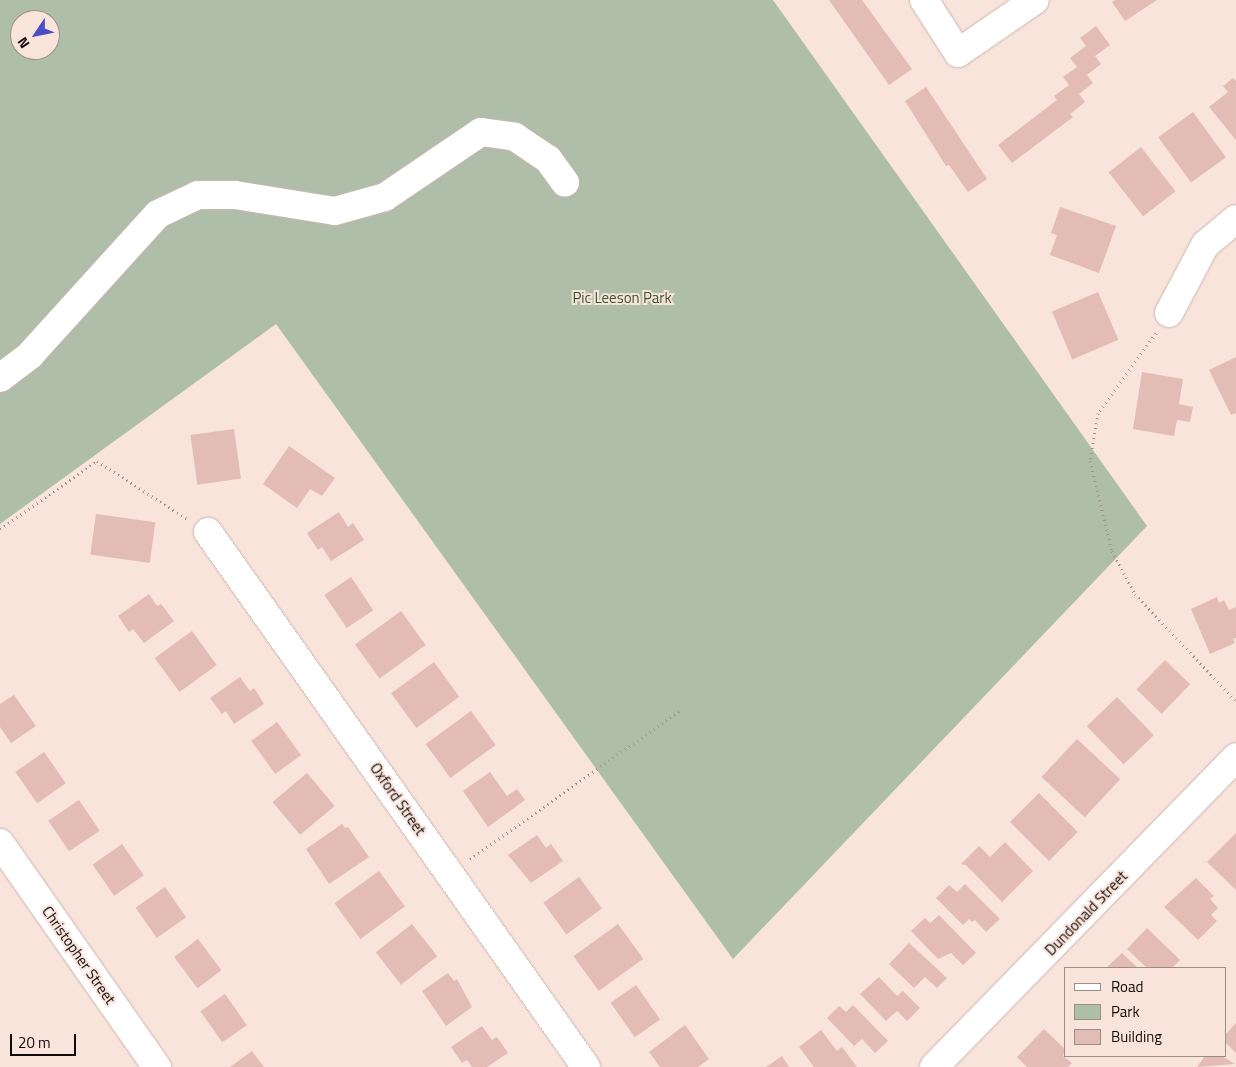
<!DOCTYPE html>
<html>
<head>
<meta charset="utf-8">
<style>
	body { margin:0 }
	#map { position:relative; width:1236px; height:1067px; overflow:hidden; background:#f9e4dc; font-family:"Titillium Web",sans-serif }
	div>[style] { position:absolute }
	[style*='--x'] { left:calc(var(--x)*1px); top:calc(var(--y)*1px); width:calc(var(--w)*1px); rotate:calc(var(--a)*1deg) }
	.green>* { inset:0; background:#aebea8 }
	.building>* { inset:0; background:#e2bcb5; transform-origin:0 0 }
	.path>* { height:3px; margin-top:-1.5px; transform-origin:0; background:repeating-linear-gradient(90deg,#a3938d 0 1px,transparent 0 5px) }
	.roads { filter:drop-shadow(0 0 1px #ccb8b0) drop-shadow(0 0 1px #ccb8b0) }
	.minor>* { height:28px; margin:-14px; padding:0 14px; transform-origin:14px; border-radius:14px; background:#fff }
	span { translate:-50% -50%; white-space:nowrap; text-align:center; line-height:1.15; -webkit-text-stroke:4px #f9e4dc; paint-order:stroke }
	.park-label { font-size:15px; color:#39572d }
	.street-label { font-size:15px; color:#110a08 }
	.legend { position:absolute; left:1064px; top:967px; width:162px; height:90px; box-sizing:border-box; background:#f9e4dc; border:1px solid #9c8d87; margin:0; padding:6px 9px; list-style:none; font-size:15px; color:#110a08 }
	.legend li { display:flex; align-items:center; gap:10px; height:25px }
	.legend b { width:25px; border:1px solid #9c8d87 }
	.north { position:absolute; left:10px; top:10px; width:50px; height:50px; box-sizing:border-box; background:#f9e4dc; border:1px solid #9c8d87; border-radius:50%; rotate:236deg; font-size:14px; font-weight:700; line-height:20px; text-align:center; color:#110a08 }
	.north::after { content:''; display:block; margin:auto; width:18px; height:22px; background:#4a4dc3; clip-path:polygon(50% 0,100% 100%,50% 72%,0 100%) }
	.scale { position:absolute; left:10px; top:1034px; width:66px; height:22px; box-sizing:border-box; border:2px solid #110a08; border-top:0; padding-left:6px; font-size:15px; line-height:18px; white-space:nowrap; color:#110a08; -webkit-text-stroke:4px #f9e4dc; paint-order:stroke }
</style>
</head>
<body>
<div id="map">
	<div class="green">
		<div style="clip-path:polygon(evenodd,0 0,773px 0,1147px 526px,733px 959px,276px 324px,0 524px,0 0,20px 20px,50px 20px,50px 50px,20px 50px,20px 20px)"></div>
	</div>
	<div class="building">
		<div style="clip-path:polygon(829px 0,862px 0,912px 69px,889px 85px)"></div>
		<div style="clip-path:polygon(1115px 0,1157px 0,1125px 21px,1112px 2px)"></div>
		<div style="clip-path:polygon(1096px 26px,1110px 45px,1095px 56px,1101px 64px,1087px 75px,1093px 83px,1079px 94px,1085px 102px,1070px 114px,1073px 117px,1012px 163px,998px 145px,1057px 100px,1054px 96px,1069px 85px,1063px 77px,1077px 67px,1070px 58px,1086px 46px,1080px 38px)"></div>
		<div style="clip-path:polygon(1233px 78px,1236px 81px,1236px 140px,1209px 107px,1228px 92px,1223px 86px)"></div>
		<div style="clip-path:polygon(926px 87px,987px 179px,968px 192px,949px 165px,946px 166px,905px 101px)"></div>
		<div style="left:1193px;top:112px;width:56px;height:43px;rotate:54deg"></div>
		<div style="left:1141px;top:147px;width:56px;height:41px;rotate:52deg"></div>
		<div style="clip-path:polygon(1060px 207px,1116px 226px,1099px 273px,1050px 255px,1057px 235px,1051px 233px)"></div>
		<div style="left:1098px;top:292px;width:52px;height:50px;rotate:67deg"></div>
		<div style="clip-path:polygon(1236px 357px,1236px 413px,1231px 415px,1209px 370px)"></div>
		<div style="clip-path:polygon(1142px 372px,1183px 379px,1179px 404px,1193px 407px,1190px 422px,1177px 420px,1174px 436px,1133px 429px)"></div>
		<div style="left:234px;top:429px;width:50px;height:44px;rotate:82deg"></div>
		<div style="clip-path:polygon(289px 446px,335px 478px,322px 496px,310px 489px,297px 508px,263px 484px)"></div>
		<div style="clip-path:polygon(339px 512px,348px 527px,353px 523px,364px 540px,331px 561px,322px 547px,318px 550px,307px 533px)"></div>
		<div style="left:96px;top:514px;width:60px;height:41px;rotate:8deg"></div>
		<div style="left:351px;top:577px;width:40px;height:32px;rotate:56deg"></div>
		<div style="clip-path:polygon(149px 594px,157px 606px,161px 604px,174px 621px,144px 643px,133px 629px,129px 632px,118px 616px)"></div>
		<div style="clip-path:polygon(1217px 597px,1219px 603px,1224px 600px,1229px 610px,1236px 607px,1236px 638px,1233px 639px,1235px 643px,1210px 654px,1191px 609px)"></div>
		<div style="left:401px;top:611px;width:42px;height:57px;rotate:54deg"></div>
		<div style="left:192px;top:631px;width:42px;height:46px;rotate:54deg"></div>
		<div style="left:1165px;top:660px;width:35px;height:41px;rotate:44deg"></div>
		<div style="left:434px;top:662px;width:43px;height:53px;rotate:54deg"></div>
		<div style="clip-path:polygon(240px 677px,250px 691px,254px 688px,264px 704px,234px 724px,226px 711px,222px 714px,210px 698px)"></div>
		<div style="clip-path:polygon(14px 695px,36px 726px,11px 743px,0 727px,0 704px)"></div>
		<div style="left:1117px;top:697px;width:53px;height:42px;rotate:46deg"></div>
		<div style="left:471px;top:711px;width:42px;height:56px;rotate:54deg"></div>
		<div style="left:277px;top:722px;width:41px;height:32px;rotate:54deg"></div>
		<div style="left:1077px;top:739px;width:59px;height:52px;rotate:43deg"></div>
		<div style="left:44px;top:752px;width:38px;height:35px;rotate:55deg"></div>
		<div style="clip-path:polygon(490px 772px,507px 796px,517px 789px,525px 800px,488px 827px,463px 791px)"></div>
		<div style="left:307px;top:773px;width:43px;height:45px;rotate:50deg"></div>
		<div style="left:1039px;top:793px;width:55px;height:41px;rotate:45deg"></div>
		<div style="left:79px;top:800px;width:37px;height:37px;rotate:56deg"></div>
		<div style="clip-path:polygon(342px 824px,345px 828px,348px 827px,369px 857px,329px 884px,306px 849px)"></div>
		<div style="clip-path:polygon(1236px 833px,1236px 890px,1207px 862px)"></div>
		<div style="clip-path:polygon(537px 835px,546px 848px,551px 844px,563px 861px,531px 883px,508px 855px)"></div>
		<div style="clip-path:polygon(1005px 842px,1033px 871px,1002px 902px,966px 865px,961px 864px,979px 846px,990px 857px)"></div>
		<div style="left:122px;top:844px;width:38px;height:36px;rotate:55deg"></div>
		<div style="left:379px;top:871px;width:44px;height:55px;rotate:54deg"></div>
		<div style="left:579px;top:877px;width:39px;height:44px;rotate:54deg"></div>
		<div style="clip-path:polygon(1196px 878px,1214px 896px,1210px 899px,1218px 908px,1211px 915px,1217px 921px,1198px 940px,1164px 907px)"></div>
		<div style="clip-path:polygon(965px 884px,1000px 919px,986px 932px,975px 920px,972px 922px,969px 919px,963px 925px,936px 898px,949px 885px,957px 892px)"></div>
		<div style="left:165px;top:887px;width:37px;height:36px;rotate:55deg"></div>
		<div style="clip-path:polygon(939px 915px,976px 953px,963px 965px,951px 953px,938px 959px,911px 931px,925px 918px,930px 923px)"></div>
		<div style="left:412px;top:924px;width:41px;height:46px;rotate:52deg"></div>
		<div style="left:618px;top:924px;width:43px;height:55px;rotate:54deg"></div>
		<div style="clip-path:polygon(1147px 928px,1180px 960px,1172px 968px,1147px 968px,1127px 949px)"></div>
		<div style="left:198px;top:939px;width:39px;height:30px;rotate:53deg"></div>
		<div style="clip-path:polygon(909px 943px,947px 978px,937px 988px,925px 977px,914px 988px,889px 964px)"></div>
		<div style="clip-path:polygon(1122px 953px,1138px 968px,1106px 968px)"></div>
		<div style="clip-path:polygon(448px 973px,454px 981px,457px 979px,472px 1007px,446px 1026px,422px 991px)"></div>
		<div style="clip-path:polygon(879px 977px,897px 996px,903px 991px,920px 1008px,907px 1021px,897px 1011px,886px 1021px,860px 994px)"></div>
		<div style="left:636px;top:985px;width:42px;height:31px;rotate:55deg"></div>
		<div style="left:225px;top:994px;width:38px;height:30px;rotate:55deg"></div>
		<div style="clip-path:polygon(853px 1005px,888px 1041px,875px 1053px,862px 1039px,854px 1046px,827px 1018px,839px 1006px,846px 1012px)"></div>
		<div style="clip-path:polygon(1236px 1023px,1236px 1053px,1225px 1042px,1225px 1035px)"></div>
		<div style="clip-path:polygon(685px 1025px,709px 1059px,698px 1067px,660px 1067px,649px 1052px)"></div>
		<div style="clip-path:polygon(482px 1026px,492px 1040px,497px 1037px,508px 1053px,487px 1067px,472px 1067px,467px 1060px,462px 1063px,451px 1047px)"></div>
		<div style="clip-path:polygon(1044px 1029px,1065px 1049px,1063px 1056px,1072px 1063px,1068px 1067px,1027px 1067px,1017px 1057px)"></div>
		<div style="clip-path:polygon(821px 1030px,837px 1051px,842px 1047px,857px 1067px,814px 1067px,799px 1047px)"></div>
		<div style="clip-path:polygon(252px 1051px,264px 1067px,230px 1067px)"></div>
		<div style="clip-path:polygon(782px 1056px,789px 1067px,766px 1067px)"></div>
		<div style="clip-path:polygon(1205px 1056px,1222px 1056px,1235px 1064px,1197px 1067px)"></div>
	</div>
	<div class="path">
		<div style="--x:1156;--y:333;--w:99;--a:125.9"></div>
		<div style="--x:1098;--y:413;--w:49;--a:99.5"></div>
		<div style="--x:1090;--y:461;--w:93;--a:76.3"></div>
		<div style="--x:1112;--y:551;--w:49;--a:61.9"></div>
		<div style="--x:1135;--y:594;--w:147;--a:46.7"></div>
		<div style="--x:0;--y:529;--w:118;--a:-35"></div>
		<div style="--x:97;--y:461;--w:109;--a:32.7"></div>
		<div style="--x:470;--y:859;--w:260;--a:-35.3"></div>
	</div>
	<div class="roads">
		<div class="minor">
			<div style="--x:924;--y:0;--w:63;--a:57.3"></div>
			<div style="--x:958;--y:53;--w:93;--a:-34.5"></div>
			<div style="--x:1169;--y:313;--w:77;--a:-62.1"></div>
			<div style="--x:1205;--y:245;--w:40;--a:-40"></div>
			<div style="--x:0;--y:378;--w:38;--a:-37"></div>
			<div style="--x:30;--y:355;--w:190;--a:-47.8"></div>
			<div style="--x:158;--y:214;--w:44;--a:-25.4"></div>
			<div style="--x:198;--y:195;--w:37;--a:0"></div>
			<div style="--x:235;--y:195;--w:101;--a:9.1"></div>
			<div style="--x:335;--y:211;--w:52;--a:-15.6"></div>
			<div style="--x:385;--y:197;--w:116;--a:-34.1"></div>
			<div style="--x:481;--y:132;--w:34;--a:8"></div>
			<div style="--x:515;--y:137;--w:40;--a:34"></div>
			<div style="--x:548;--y:159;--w:29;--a:54"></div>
			<div style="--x:208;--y:532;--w:655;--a:54.76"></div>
			<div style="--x:0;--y:843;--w:274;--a:55"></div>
			<div style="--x:934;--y:1067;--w:433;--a:-45.7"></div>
		</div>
	</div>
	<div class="park-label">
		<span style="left:622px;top:298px">Pic Leeson Park</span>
	</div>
	<div class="street-label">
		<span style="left:398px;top:799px;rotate:55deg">Oxford Street</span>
		<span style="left:1086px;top:913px;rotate:-46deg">Dundonald Street</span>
		<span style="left:79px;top:955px;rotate:55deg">Christopher Street</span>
	</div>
	<ul class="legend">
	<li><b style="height:6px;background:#fff"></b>Road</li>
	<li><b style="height:14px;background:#aebea8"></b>Park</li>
	<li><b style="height:14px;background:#e2bcb5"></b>Building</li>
	</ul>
	<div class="north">N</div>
	<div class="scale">20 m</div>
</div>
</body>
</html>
